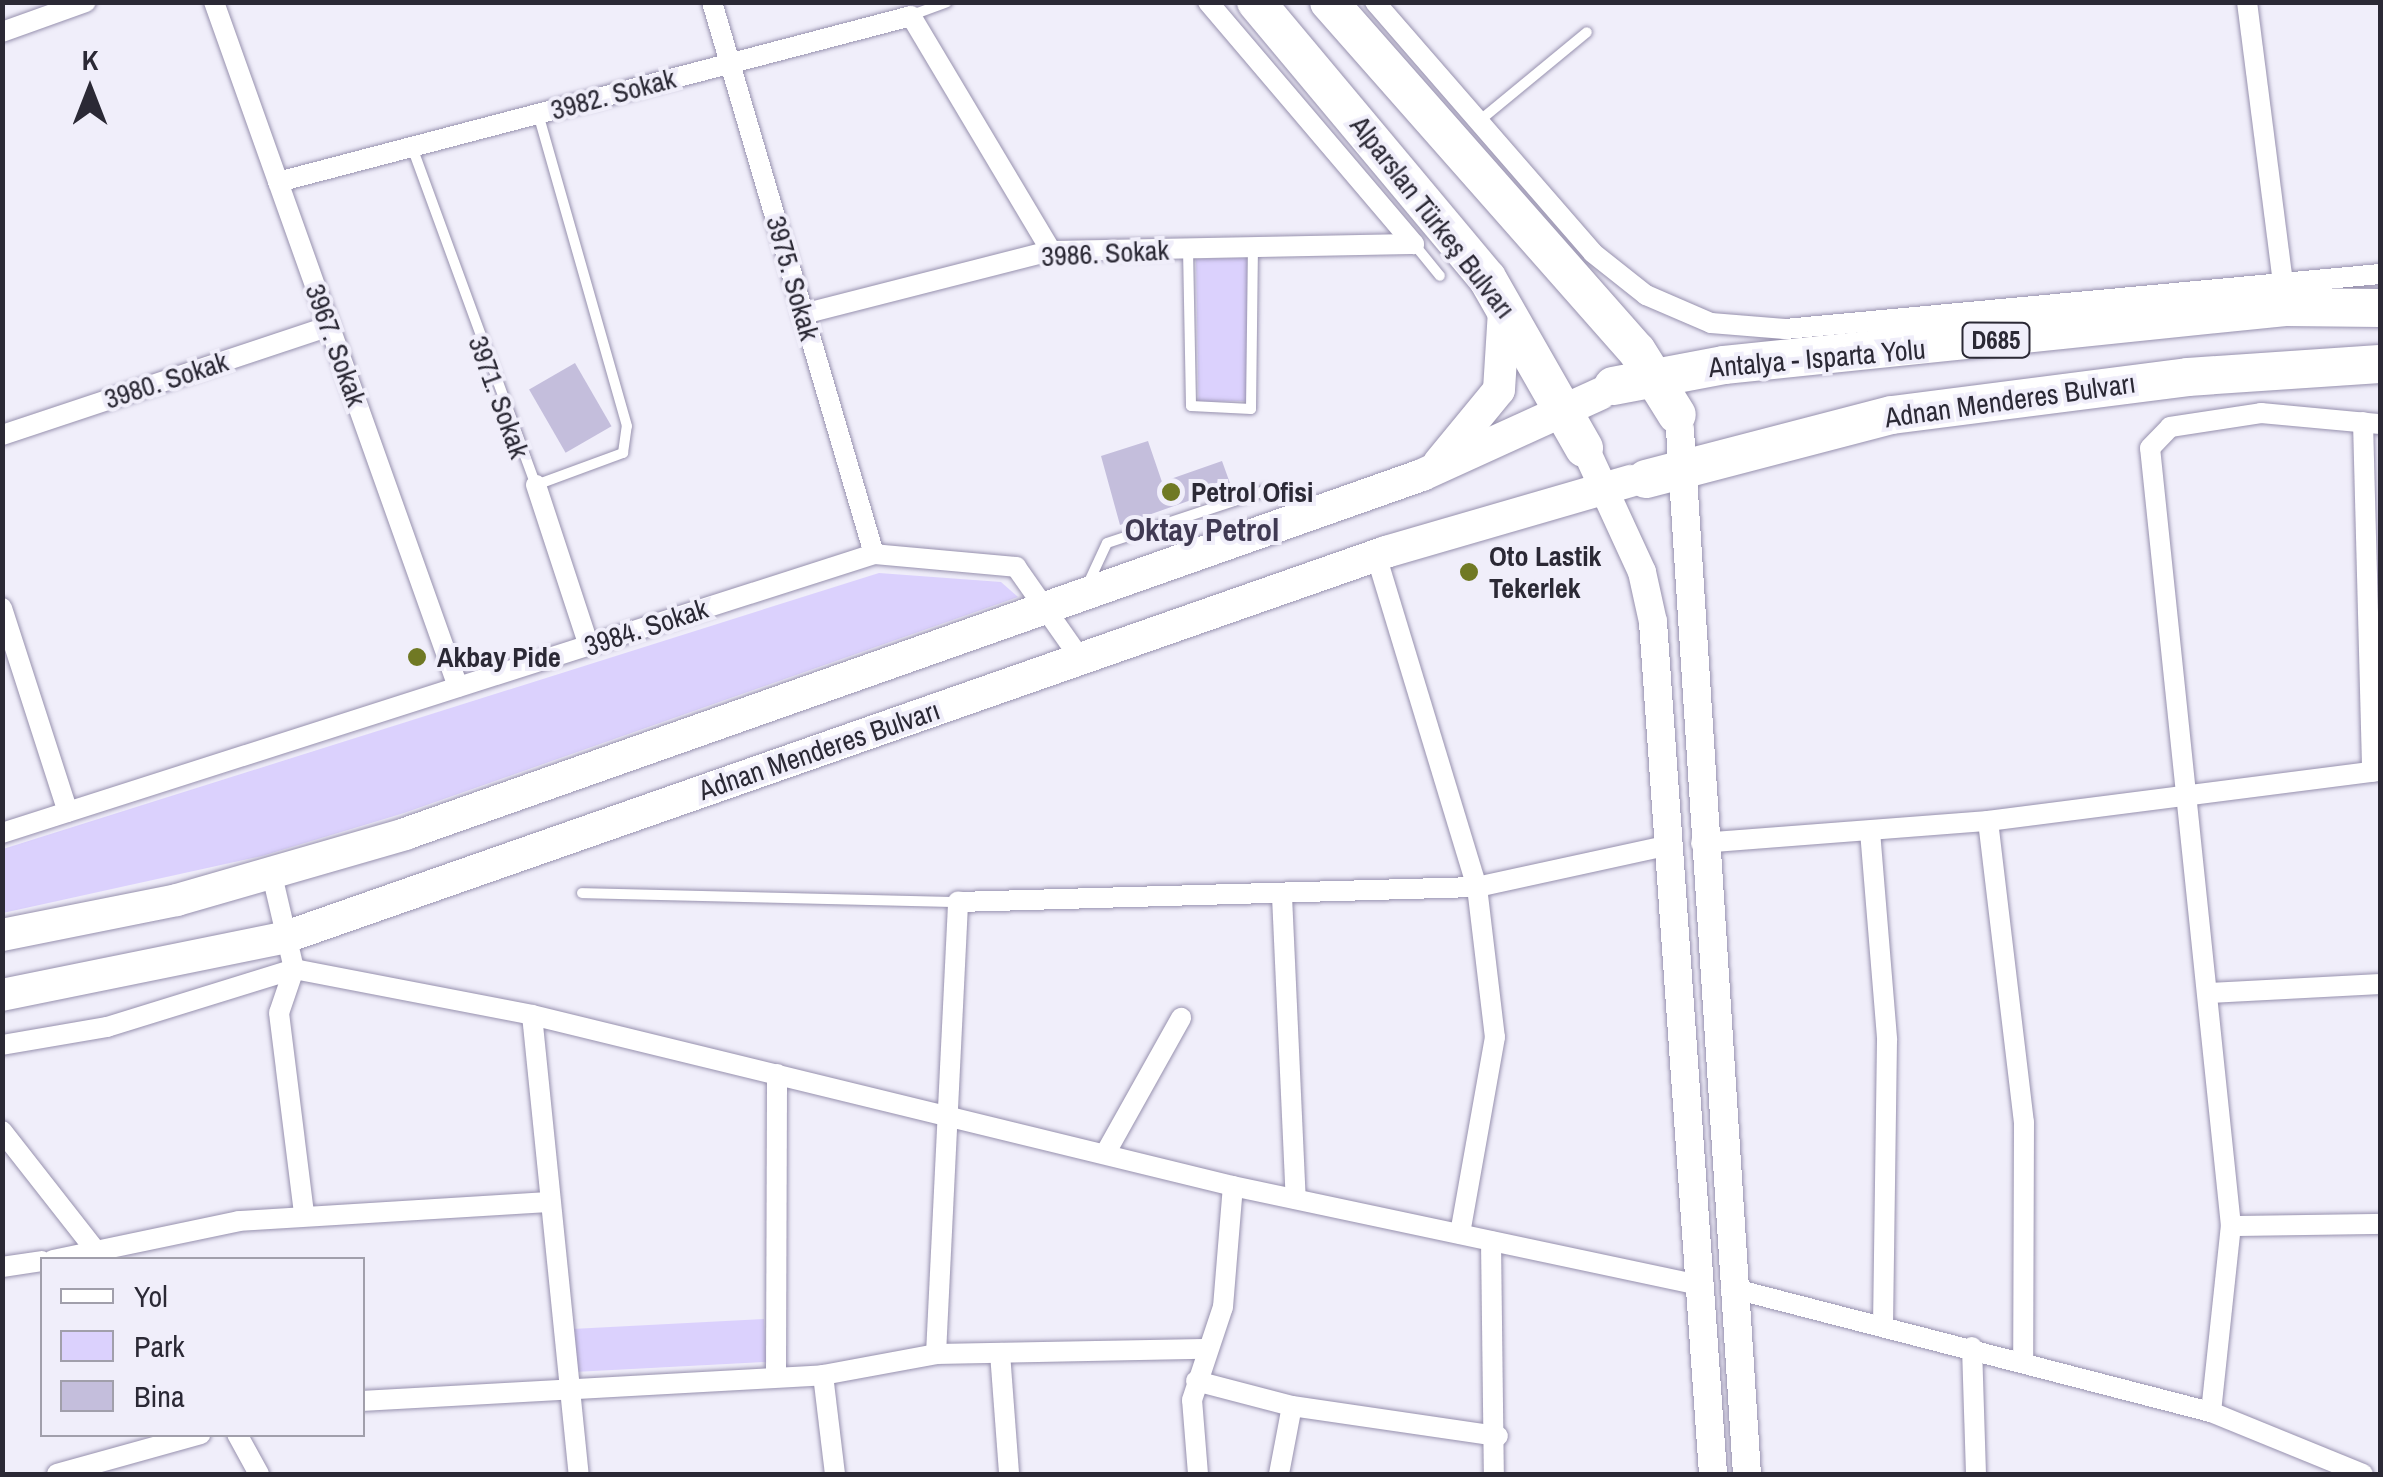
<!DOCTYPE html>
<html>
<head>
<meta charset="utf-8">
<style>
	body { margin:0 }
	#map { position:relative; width:2383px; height:1477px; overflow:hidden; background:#f0eefa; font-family:"Archivo Narrow",sans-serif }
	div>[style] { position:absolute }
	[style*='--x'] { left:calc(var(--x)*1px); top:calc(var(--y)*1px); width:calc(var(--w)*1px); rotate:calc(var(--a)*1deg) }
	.green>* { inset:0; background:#dbd1fd; transform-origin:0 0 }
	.building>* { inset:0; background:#c4bedc; transform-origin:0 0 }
	.roads { filter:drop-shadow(0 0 2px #9791ae) drop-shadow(0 0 2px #9791ae) }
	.lane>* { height:10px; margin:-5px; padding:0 5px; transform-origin:5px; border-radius:5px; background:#fff }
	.street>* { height:20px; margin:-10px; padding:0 10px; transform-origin:10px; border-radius:10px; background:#fff }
	.secondary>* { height:28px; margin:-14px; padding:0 14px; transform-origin:14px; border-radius:14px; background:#fff }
	.primary>* { height:32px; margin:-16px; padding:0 16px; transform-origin:16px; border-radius:16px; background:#fff }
	.highway>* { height:38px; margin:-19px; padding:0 19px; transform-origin:19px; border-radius:19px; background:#fff }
	.dots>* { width:28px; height:28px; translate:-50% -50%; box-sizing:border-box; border:5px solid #f0eefa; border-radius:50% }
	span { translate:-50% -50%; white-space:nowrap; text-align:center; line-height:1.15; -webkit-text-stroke:8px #f0eefa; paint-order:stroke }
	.shield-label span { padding:2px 8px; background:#f0eefa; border:2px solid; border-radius:8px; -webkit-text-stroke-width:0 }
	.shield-label { font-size:25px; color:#2b2935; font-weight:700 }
	.street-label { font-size:28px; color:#2b2935 }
	.poi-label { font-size:28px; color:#2b2935; font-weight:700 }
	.left { translate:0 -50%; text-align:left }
	.quarter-label { font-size:32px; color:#403a53; font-weight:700 }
	.frame { position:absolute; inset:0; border:5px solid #2b2935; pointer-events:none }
	.legend { position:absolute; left:40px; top:1257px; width:325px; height:180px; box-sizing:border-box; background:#f0eefa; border:2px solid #a19fab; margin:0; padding:12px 18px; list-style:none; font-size:30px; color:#2b2935 }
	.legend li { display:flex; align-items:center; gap:20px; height:50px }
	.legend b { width:50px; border:2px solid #a19fab }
	.north { position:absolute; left:40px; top:40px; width:100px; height:100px; -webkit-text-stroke:8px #f0eefa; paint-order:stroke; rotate:0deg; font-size:28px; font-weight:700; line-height:40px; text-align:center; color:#2b2935 }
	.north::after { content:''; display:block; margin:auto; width:35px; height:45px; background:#2b2935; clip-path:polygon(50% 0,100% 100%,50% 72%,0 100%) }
</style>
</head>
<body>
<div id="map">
	<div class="green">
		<div style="left:1247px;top:258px;width:143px;height:51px;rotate:89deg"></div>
		<div style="clip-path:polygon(879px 573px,1001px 582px,1018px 597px,404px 813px,262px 856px,3px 913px,3px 849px)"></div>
		<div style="left:764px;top:1319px;width:43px;height:197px;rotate:87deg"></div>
	</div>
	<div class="building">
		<div style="left:575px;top:363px;width:73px;height:53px;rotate:60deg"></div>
		<div style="clip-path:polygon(1148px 441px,1162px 482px,1222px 461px,1231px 486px,1120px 525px,1101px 456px)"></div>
	</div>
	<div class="roads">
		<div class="lane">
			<div style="--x:912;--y:15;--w:37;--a:-20"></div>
			<div style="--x:1478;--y:122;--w:141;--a:-39.5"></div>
			<div style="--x:412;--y:147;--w:360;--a:69.9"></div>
			<div style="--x:536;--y:485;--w:93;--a:-20.2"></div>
			<div style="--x:623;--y:453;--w:27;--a:-82"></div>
			<div style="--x:627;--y:426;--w:324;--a:-105.9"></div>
			<div style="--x:1414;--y:244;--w:41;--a:50.9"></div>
			<div style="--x:1188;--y:249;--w:157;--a:88.9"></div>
			<div style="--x:1191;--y:406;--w:60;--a:2.9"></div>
			<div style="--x:1251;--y:409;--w:162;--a:-89.3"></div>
			<div style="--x:1087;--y:586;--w:47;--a:-65.1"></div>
			<div style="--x:1107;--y:543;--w:165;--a:-18.3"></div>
			<div style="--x:1264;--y:491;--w:50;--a:15.2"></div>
			<div style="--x:582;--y:893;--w:376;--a:1.4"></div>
		</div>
		<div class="street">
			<div style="--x:214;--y:2;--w:727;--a:70.39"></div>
			<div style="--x:712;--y:2;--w:575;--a:73.64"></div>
			<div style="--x:1208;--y:2;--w:318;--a:49.6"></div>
			<div style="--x:1375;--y:2;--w:332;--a:49"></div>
			<div style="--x:1593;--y:253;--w:68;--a:38.4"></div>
			<div style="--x:1646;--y:295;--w:71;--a:23.3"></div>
			<div style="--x:1711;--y:323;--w:74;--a:4.6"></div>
			<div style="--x:1785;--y:329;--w:598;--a:-5.28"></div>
			<div style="--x:2247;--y:2;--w:291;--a:82.7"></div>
			<div style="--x:2;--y:32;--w:89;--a:-19.7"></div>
			<div style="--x:278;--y:182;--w:654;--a:-14.69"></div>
			<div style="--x:911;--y:16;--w:274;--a:59.2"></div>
			<div style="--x:803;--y:314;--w:256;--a:-14.3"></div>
			<div style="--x:1051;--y:251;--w:363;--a:-1.1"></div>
			<div style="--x:2363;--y:422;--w:350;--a:88.5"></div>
			<div style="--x:2;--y:435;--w:345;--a:-18.4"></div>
			<div style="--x:536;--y:485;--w:169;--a:71.8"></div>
			<div style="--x:1376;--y:555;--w:347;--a:73.1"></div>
			<div style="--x:1477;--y:887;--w:151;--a:83.2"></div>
			<div style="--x:1495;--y:1037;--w:200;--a:100.1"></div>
			<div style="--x:2;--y:608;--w:214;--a:72.1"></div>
			<div style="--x:1988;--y:821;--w:303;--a:83.2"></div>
			<div style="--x:2024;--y:1122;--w:237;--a:90.2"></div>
			<div style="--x:1870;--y:831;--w:210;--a:85.3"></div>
			<div style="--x:1887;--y:1040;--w:285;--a:90.8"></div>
			<div style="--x:2;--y:833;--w:916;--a:-17.74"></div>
			<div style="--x:874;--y:554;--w:143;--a:5.2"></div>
			<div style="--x:1016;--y:567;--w:111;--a:54.9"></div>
			<div style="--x:1701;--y:843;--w:288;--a:-4.4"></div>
			<div style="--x:1988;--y:821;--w:395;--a:-7.3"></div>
			<div style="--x:272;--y:875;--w:97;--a:76.8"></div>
			<div style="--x:294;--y:969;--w:242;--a:10.9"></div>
			<div style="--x:532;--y:1015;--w:461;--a:84.2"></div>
			<div style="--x:1282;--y:896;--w:303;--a:87.4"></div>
			<div style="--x:294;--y:969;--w:46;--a:108.8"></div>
			<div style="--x:279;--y:1013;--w:204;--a:82.9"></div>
			<div style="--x:2210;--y:993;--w:170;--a:-3"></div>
			<div style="--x:532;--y:1015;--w:722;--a:13.71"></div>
			<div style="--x:1233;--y:1186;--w:475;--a:12"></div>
			<div style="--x:2;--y:1045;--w:107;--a:-9.7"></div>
			<div style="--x:107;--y:1027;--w:196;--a:-17.2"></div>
			<div style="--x:2;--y:1131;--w:164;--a:51.9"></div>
			<div style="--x:1105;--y:1154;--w:156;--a:-60.8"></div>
			<div style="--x:2231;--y:1226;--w:149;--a:-0.8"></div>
			<div style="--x:1491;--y:1241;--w:233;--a:89.3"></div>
			<div style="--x:53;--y:1260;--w:190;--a:-11.8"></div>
			<div style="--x:239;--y:1221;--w:312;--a:-3.5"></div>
			<div style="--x:2;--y:1267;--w:40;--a:-8.5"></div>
			<div style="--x:1731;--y:1288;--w:496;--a:14.5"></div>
			<div style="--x:2211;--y:1412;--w:164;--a:22.2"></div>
			<div style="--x:1972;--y:1347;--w:127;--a:88.2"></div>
			<div style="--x:1000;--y:1353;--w:121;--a:85.7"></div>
			<div style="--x:936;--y:1354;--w:453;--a:-87.2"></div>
			<div style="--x:958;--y:902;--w:519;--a:-1.66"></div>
			<div style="--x:1477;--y:887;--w:198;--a:-12.3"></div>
			<div style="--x:776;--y:1372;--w:298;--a:-89.8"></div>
			<div style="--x:823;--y:1375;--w:100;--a:83.1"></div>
			<div style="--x:1196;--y:1381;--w:99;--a:14.6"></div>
			<div style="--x:1292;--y:1406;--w:208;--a:8.3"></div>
			<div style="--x:362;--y:1401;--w:462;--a:-3.2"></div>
			<div style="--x:823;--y:1375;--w:115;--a:-10.5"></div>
			<div style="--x:936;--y:1354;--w:267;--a:-1.1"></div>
			<div style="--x:2211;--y:1412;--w:187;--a:-83.9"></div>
			<div style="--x:2231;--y:1226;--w:782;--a:-95.94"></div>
			<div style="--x:2150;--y:448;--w:29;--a:-46"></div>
			<div style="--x:2170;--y:427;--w:92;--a:-8.7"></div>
			<div style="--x:2261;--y:413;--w:120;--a:5.3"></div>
			<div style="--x:237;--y:1434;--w:46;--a:61.2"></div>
			<div style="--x:57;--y:1474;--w:149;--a:-15.5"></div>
			<div style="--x:1198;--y:1474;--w:74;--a:-94.6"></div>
			<div style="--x:1192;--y:1400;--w:98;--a:-71.6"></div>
			<div style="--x:1223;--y:1307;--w:121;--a:-85.3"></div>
			<div style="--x:1279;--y:1474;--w:69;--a:-79.2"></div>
		</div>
		<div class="secondary">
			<div style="--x:1680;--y:430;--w:1046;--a:86.33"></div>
			<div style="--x:1591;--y:461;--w:122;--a:65.3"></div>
			<div style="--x:1642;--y:572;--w:51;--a:77.6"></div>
			<div style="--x:1653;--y:622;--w:854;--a:85.97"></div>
		</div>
		<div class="primary">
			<div style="--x:1439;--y:463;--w:94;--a:-50.6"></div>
			<div style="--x:1499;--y:390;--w:79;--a:-86.4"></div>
			<div style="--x:2;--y:935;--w:178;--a:-11.3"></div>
			<div style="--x:177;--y:900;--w:237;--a:-16.1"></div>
			<div style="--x:405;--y:834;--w:1079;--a:-19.44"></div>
			<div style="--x:1422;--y:475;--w:196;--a:-24.5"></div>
			<div style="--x:2;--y:995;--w:287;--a:-11.5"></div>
			<div style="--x:283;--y:938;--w:1169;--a:-19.29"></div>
			<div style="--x:1386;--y:552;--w:255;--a:-16.2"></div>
		</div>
		<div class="highway">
			<div style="--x:1256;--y:2;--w:360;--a:50.1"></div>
			<div style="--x:1487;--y:278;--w:196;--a:60.3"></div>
			<div style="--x:1329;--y:2;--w:465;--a:48.6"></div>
			<div style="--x:1637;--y:351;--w:75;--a:58"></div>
			<div style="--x:1613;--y:386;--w:113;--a:-10.7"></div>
			<div style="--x:1724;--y:365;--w:564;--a:-5.9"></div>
			<div style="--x:2285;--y:307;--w:95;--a:0.6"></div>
			<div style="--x:1646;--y:479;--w:254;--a:-14.6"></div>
			<div style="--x:1892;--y:415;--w:298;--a:-7.3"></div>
			<div style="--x:2188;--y:377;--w:192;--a:-3.9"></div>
		</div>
	</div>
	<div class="dots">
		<div style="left:1171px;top:492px;background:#707924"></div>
		<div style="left:1469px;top:572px;background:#707924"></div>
		<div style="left:417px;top:657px;background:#707924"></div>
	</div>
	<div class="shield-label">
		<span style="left:1996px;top:340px">D685</span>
	</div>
	<div class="street-label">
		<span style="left:613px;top:94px;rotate:-15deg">3982. Sokak</span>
		<span style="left:1433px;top:217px;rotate:52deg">Alparslan Türkeş Bulvarı</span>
		<span style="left:1105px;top:253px;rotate:-3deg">3986. Sokak</span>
		<span style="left:793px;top:278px;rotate:74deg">3975. Sokak</span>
		<span style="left:336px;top:345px;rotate:70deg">3967. Sokak</span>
		<span style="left:1817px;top:358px;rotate:-5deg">Antalya - Isparta Yolu</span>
		<span style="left:166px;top:380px;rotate:-18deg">3980. Sokak</span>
		<span style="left:499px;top:397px;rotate:70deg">3971. Sokak</span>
		<span style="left:2010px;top:400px;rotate:-8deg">Adnan Menderes Bulvarı</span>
		<span style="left:646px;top:627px;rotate:-18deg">3984. Sokak</span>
		<span style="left:819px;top:750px;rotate:-19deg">Adnan Menderes Bulvarı</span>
	</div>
	<div class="poi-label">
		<span class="left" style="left:1191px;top:492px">Petrol Ofisi</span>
		<span class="left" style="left:1489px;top:572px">Oto Lastik<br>Tekerlek</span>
		<span class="left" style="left:437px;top:657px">Akbay Pide</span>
	</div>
	<div class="quarter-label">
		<span style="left:1202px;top:530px">Oktay Petrol</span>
	</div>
	<div class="frame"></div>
	<ul class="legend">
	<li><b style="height:12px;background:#fff"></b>Yol</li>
	<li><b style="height:28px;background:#dbd1fd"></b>Park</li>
	<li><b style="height:28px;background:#c4bedc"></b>Bina</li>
	</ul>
	<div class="north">K</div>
</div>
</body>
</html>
